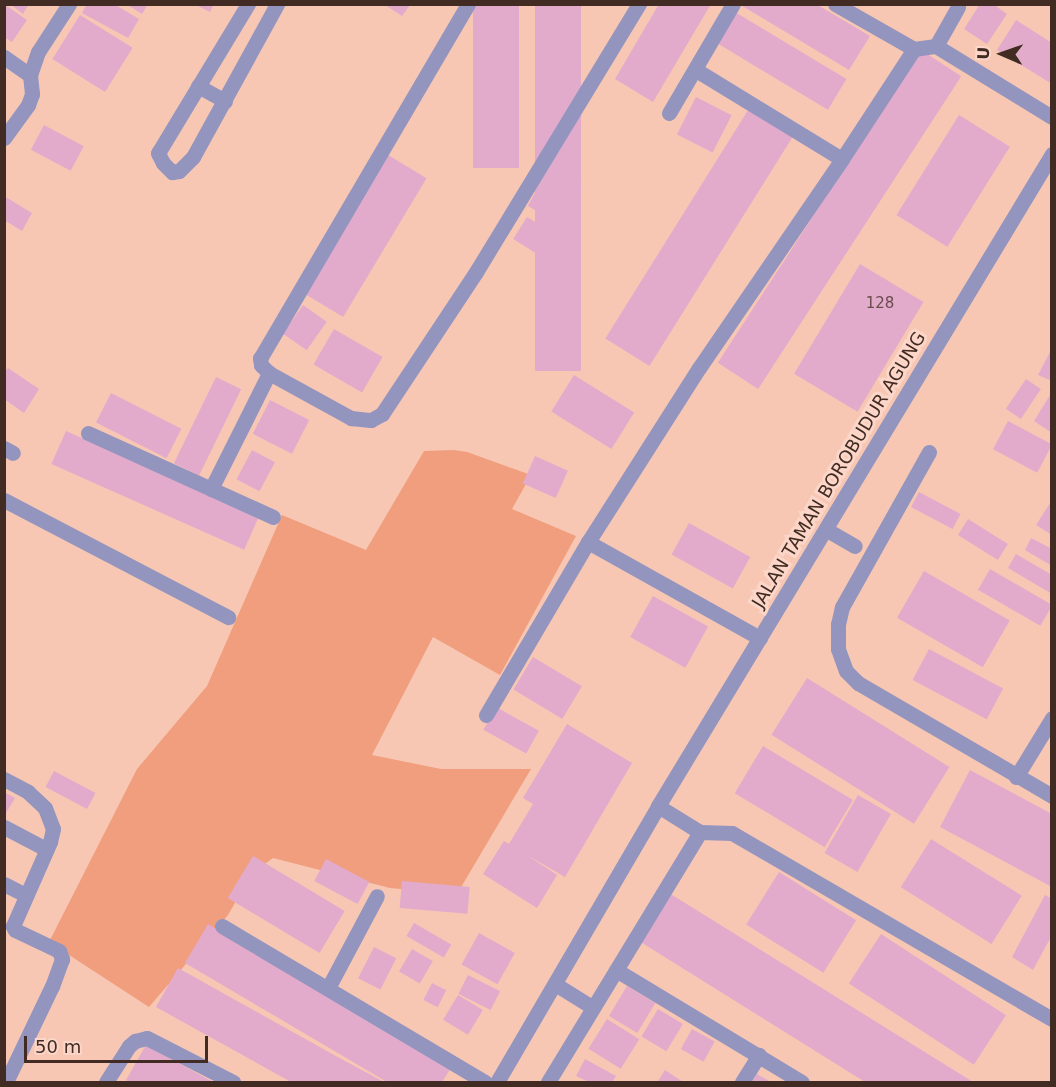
<!DOCTYPE html>
<html>
<head>
<meta charset="utf-8">
<style>
	body { margin:0 }
	#map { position:relative; width:1056px; height:1087px; overflow:hidden; background:#f7c7b4; font-family:"DejaVu Sans",sans-serif }
	div>[style] { position:absolute }
	[style*='--x'] { left:calc(var(--x)*1px); top:calc(var(--y)*1px); width:calc(var(--w)*1px); rotate:calc(var(--a)*1deg) }
	.green>* { inset:0; background:#f09e7d }
	.building>* { inset:0; background:#e2abcc; transform-origin:0 0 }
	.minor>* { height:15px; margin:-7.5px; padding:0 7.5px; transform-origin:7.5px; border-radius:7.5px; background:#9395bf }
	span { translate:-50% -50%; white-space:nowrap; text-align:center; line-height:1.15; -webkit-text-stroke:6px #fcd7c9; paint-order:stroke }
	.number-label { font-size:15px; color:#6a4b4c }
	.number-label span { -webkit-text-stroke-width:0 }
	.street-label { font-size:18px; color:#422b22 }
	.frame { position:absolute; inset:0; border:6px solid #422b22; pointer-events:none }
	.north { position:absolute; left:972px; top:24px; width:60px; height:60px; -webkit-text-stroke:4px #fcd7c9; paint-order:stroke; rotate:272deg; font-size:16px; font-weight:700; line-height:24px; text-align:center; color:#422b22 }
	.north::after { content:''; display:block; margin:auto; width:21px; height:27px; background:#422b22; clip-path:polygon(50% 0,100% 100%,50% 72%,0 100%) }
	.scale { position:absolute; left:24px; top:1036px; width:184px; height:27px; box-sizing:border-box; border:3px solid #422b22; border-top:0; padding-left:8px; font-size:18px; line-height:21px; white-space:nowrap; color:#422b22; -webkit-text-stroke:4px #fcd7c9; paint-order:stroke }
</style>
</head>
<body>
<div id="map">
	<div class="green">
		<div style="clip-path:polygon(454px 450px,467px 452px,531px 475px,512px 509px,576px 536px,500px 675px,433px 637px,372px 755px,441px 769px,531px 769px,457px 894px,390px 888px,273px 858px,252px 873px,228px 915px,149px 1007px,49px 942px,137px 769px,207px 686px,282px 515px,366px 550px,424px 451px)"></div>
	</div>
	<div class="building">
		<div style="clip-path:polygon(4px 4px,27px 20px,12px 42px,4px 37px)"></div>
		<div style="clip-path:polygon(10px 4px,29px 4px,23px 14px)"></div>
		<div style="clip-path:polygon(87px 4px,114px 4px,139px 19px,128px 38px,82px 13px)"></div>
		<div style="clip-path:polygon(126px 4px,148px 4px,142px 14px)"></div>
		<div style="clip-path:polygon(194px 4px,214px 4px,210px 12px)"></div>
		<div style="left:473px;top:4px;width:46px;height:164px"></div>
		<div style="left:535px;top:4px;width:46px;height:367px"></div>
		<div style="clip-path:polygon(659px 4px,711px 4px,653px 102px,615px 79px)"></div>
		<div style="clip-path:polygon(739px 4px,816px 4px,870px 36px,849px 70px)"></div>
		<div style="clip-path:polygon(980px 4px,993px 4px,1007px 14px,987px 44px,964px 29px)"></div>
		<div style="clip-path:polygon(385px 5px,410px 5px,402px 16px)"></div>
		<div style="left:735px;top:12px;width:130px;height:36px;rotate:31deg"></div>
		<div style="left:80px;top:15px;width:62px;height:52px;rotate:32deg"></div>
		<div style="clip-path:polygon(1016px 20px,1052px 43px,1052px 84px,997px 50px)"></div>
		<div style="left:921px;top:50px;width:48px;height:373px;rotate:33deg"></div>
		<div style="left:696px;top:97px;width:40px;height:42px;rotate:27deg"></div>
		<div style="left:750px;top:107px;width:52px;height:273px;rotate:32deg"></div>
		<div style="left:959px;top:115px;width:60px;height:118px;rotate:32deg"></div>
		<div style="left:44px;top:125px;width:45px;height:28px;rotate:28deg"></div>
		<div style="left:388px;top:155px;width:45px;height:162px;rotate:31deg"></div>
		<div style="left:551px;top:164px;width:35px;height:48px;rotate:29deg"></div>
		<div style="clip-path:polygon(4px 196px,32px 213px,22px 231px,4px 220px)"></div>
		<div style="left:527px;top:217px;width:44px;height:26px;rotate:32deg"></div>
		<div style="left:860px;top:264px;width:74px;height:128px;rotate:31deg"></div>
		<div style="left:303px;top:305px;width:29px;height:35px;rotate:35deg"></div>
		<div style="left:334px;top:329px;width:56px;height:41px;rotate:30deg"></div>
		<div style="clip-path:polygon(1052px 348px,1052px 381px,1038px 375px)"></div>
		<div style="clip-path:polygon(8px 368px,39px 389px,24px 413px,4px 399px,4px 373px)"></div>
		<div style="left:574px;top:375px;width:71px;height:43px;rotate:32deg"></div>
		<div style="left:216px;top:377px;width:28px;height:96px;rotate:26deg"></div>
		<div style="left:1026px;top:379px;width:18px;height:36px;rotate:34deg"></div>
		<div style="left:111px;top:393px;width:79px;height:33px;rotate:27deg"></div>
		<div style="clip-path:polygon(1050px 395px,1052px 396px,1052px 433px,1034px 421px)"></div>
		<div style="left:270px;top:400px;width:44px;height:38px;rotate:27deg"></div>
		<div style="left:1008px;top:421px;width:50px;height:32px;rotate:28deg"></div>
		<div style="left:66px;top:431px;width:211px;height:36px;rotate:24deg"></div>
		<div style="left:252px;top:450px;width:26px;height:33px;rotate:28deg"></div>
		<div style="left:535px;top:456px;width:36px;height:30px;rotate:24deg"></div>
		<div style="left:919px;top:492px;width:47px;height:17px;rotate:28deg"></div>
		<div style="clip-path:polygon(1052px 500px,1052px 535px,1036px 525px)"></div>
		<div style="left:968px;top:519px;width:47px;height:19px;rotate:32deg"></div>
		<div style="left:689px;top:523px;width:70px;height:36px;rotate:29deg"></div>
		<div style="clip-path:polygon(1031px 538px,1052px 549px,1052px 566px,1025px 550px)"></div>
		<div style="clip-path:polygon(1016px 554px,1052px 575px,1052px 594px,1008px 568px)"></div>
		<div style="left:990px;top:569px;width:72px;height:24px;rotate:30deg"></div>
		<div style="left:924px;top:571px;width:99px;height:54px;rotate:30deg"></div>
		<div style="left:653px;top:596px;width:63px;height:47px;rotate:29deg"></div>
		<div style="left:929px;top:649px;width:84px;height:35px;rotate:28deg"></div>
		<div style="left:533px;top:657px;width:57px;height:38px;rotate:31deg"></div>
		<div style="left:807px;top:678px;width:168px;height:67px;rotate:32deg"></div>
		<div style="left:496px;top:707px;width:49px;height:26px;rotate:29deg"></div>
		<div style="clip-path:polygon(567px 724px,632px 763px,565px 877px,527px 855px,557px 875px,537px 908px,483px 874px,504px 841px,509px 844px,533px 804px,523px 798px)"></div>
		<div style="left:763px;top:746px;width:105px;height:55px;rotate:31deg"></div>
		<div style="clip-path:polygon(970px 770px,1052px 814px,1052px 887px,940px 827px)"></div>
		<div style="left:54px;top:771px;width:47px;height:18px;rotate:28deg"></div>
		<div style="clip-path:polygon(4px 792px,15px 798px,6px 813px,4px 812px)"></div>
		<div style="left:858px;top:795px;width:38px;height:67px;rotate:30deg"></div>
		<div style="left:931px;top:839px;width:107px;height:57px;rotate:32deg"></div>
		<div style="left:253px;top:856px;width:107px;height:49px;rotate:31deg"></div>
		<div style="left:326px;top:859px;width:49px;height:25px;rotate:28deg"></div>
		<div style="left:779px;top:872px;width:91px;height:62px;rotate:32deg"></div>
		<div style="left:402px;top:881px;width:68px;height:27px;rotate:5deg"></div>
		<div style="clip-path:polygon(669px 893px,973px 1082px,865px 1082px,639px 941px)"></div>
		<div style="clip-path:polygon(1045px 895px,1052px 899px,1052px 935px,1033px 970px,1012px 957px)"></div>
		<div style="left:414px;top:923px;width:43px;height:15px;rotate:30deg"></div>
		<div style="clip-path:polygon(208px 924px,451px 1068px,442px 1082px,387px 1082px,185px 963px)"></div>
		<div style="left:479px;top:933px;width:41px;height:36px;rotate:29deg"></div>
		<div style="left:881px;top:934px;width:149px;height:59px;rotate:33deg"></div>
		<div style="left:374px;top:947px;width:25px;height:35px;rotate:27deg"></div>
		<div style="left:412px;top:949px;width:24px;height:26px;rotate:30deg"></div>
		<div style="clip-path:polygon(178px 968px,334px 1055px,384px 1082px,291px 1082px,156px 1007px)"></div>
		<div style="left:468px;top:975px;width:36px;height:21px;rotate:27deg"></div>
		<div style="left:432px;top:983px;width:16px;height:19px;rotate:27deg"></div>
		<div style="left:627px;top:986px;width:33px;height:35px;rotate:31deg"></div>
		<div style="left:458px;top:995px;width:29px;height:29px;rotate:31deg"></div>
		<div style="left:658px;top:1009px;width:29px;height:32px;rotate:31deg"></div>
		<div style="left:607px;top:1019px;width:38px;height:35px;rotate:32deg"></div>
		<div style="left:692px;top:1029px;width:26px;height:23px;rotate:29deg"></div>
		<div style="clip-path:polygon(146px 1045px,213px 1082px,129px 1082px,126px 1080px)"></div>
		<div style="clip-path:polygon(585px 1059px,616px 1076px,612px 1082px,589px 1082px,576px 1076px)"></div>
		<div style="clip-path:polygon(665px 1070px,683px 1082px,660px 1082px,658px 1081px)"></div>
		<div style="clip-path:polygon(757px 1074px,771px 1082px,752px 1082px)"></div>
	</div>
	<div class="minor">
		<div style="--x:248;--y:4;--w:174;--a:121.1"></div>
		<div style="--x:158;--y:153;--w:11;--a:63"></div>
		<div style="--x:163;--y:163;--w:13;--a:45"></div>
		<div style="--x:172;--y:172;--w:7;--a:-8"></div>
		<div style="--x:179;--y:171;--w:20;--a:-45"></div>
		<div style="--x:193;--y:157;--w:175;--a:-61.2"></div>
		<div style="--x:468;--y:4;--w:411;--a:120.4"></div>
		<div style="--x:260;--y:358;--w:7;--a:82"></div>
		<div style="--x:261;--y:365;--w:11;--a:45"></div>
		<div style="--x:269;--y:373;--w:94;--a:28.8"></div>
		<div style="--x:351;--y:418;--w:20;--a:6"></div>
		<div style="--x:371;--y:420;--w:13;--a:-29"></div>
		<div style="--x:382;--y:414;--w:170;--a:-56.5"></div>
		<div style="--x:476;--y:272;--w:314;--a:-58.7"></div>
		<div style="--x:835;--y:4;--w:91;--a:29.7"></div>
		<div style="--x:914;--y:49;--w:22;--a:-8"></div>
		<div style="--x:936;--y:46;--w:136;--a:31.5"></div>
		<div style="--x:936;--y:46;--w:45;--a:-60.6"></div>
		<div style="--x:4;--y:57;--w:32;--a:35"></div>
		<div style="--x:696;--y:70;--w:171;--a:31.4"></div>
		<div style="--x:198;--y:86;--w:31;--a:29"></div>
		<div style="--x:669;--y:113;--w:126;--a:-59.6"></div>
		<div style="--x:4;--y:138;--w:41;--a:-54"></div>
		<div style="--x:28;--y:105;--w:12;--a:-70"></div>
		<div style="--x:32;--y:94;--w:19;--a:-96"></div>
		<div style="--x:30;--y:75;--w:24;--a:-71"></div>
		<div style="--x:38;--y:52;--w:57;--a:-57.1"></div>
		<div style="--x:88;--y:433;--w:203;--a:24.4"></div>
		<div style="--x:4;--y:448;--w:10;--a:29"></div>
		<div style="--x:929;--y:452;--w:178;--a:119.3"></div>
		<div style="--x:842;--y:607;--w:17;--a:103"></div>
		<div style="--x:838;--y:624;--w:25;--a:90"></div>
		<div style="--x:838;--y:649;--w:23;--a:70"></div>
		<div style="--x:846;--y:671;--w:17;--a:45"></div>
		<div style="--x:858;--y:683;--w:225;--a:30.2"></div>
		<div style="--x:211;--y:489;--w:130;--a:-63.4"></div>
		<div style="--x:4;--y:500;--w:253;--a:27.6"></div>
		<div style="--x:827;--y:530;--w:32;--a:30"></div>
		<div style="--x:588;--y:542;--w:197;--a:29.2"></div>
		<div style="--x:486;--y:715;--w:201;--a:-59.5"></div>
		<div style="--x:588;--y:542;--w:206;--a:-57.5"></div>
		<div style="--x:699;--y:368;--w:253;--a:-55.6"></div>
		<div style="--x:842;--y:159;--w:131;--a:-56.8"></div>
		<div style="--x:1016;--y:777;--w:69;--a:-58.6"></div>
		<div style="--x:4;--y:779;--w:27;--a:28"></div>
		<div style="--x:28;--y:792;--w:23;--a:43"></div>
		<div style="--x:45;--y:808;--w:22;--a:69"></div>
		<div style="--x:53;--y:829;--w:13;--a:103"></div>
		<div style="--x:50;--y:842;--w:92;--a:113.8"></div>
		<div style="--x:13;--y:926;--w:4;--a:63"></div>
		<div style="--x:15;--y:930;--w:49;--a:25.5"></div>
		<div style="--x:59;--y:951;--w:9;--a:69"></div>
		<div style="--x:62;--y:959;--w:29;--a:110"></div>
		<div style="--x:52;--y:986;--w:106;--a:115.6"></div>
		<div style="--x:658;--y:806;--w:49;--a:31.8"></div>
		<div style="--x:700;--y:832;--w:32;--a:2"></div>
		<div style="--x:732;--y:833;--w:370;--a:30.2"></div>
		<div style="--x:4;--y:827;--w:47;--a:27.6"></div>
		<div style="--x:4;--y:884;--w:25;--a:27"></div>
		<div style="--x:222;--y:926;--w:306;--a:30.7"></div>
		<div style="--x:616;--y:970;--w:217;--a:31.1"></div>
		<div style="--x:555;--y:984;--w:44;--a:31.9"></div>
		<div style="--x:328;--y:988;--w:104;--a:-62"></div>
		<div style="--x:106;--y:1082;--w:43;--a:-57.4"></div>
		<div style="--x:129;--y:1046;--w:8;--a:-40"></div>
		<div style="--x:135;--y:1041;--w:12;--a:-14"></div>
		<div style="--x:147;--y:1038;--w:97;--a:27.1"></div>
		<div style="--x:497;--y:1082;--w:320;--a:-59.7"></div>
		<div style="--x:658;--y:806;--w:762;--a:-58.86"></div>
		<div style="--x:548;--y:1082;--w:293;--a:-58.7"></div>
		<div style="--x:742;--y:1082;--w:32;--a:-58"></div>
	</div>
	<div class="number-label">
		<span style="left:880px;top:304px">128</span>
	</div>
	<div class="street-label">
		<span style="left:839px;top:470px;rotate:-59deg">JALAN TAMAN BOROBUDUR AGUNG</span>
	</div>
	<div class="frame"></div>
	<div class="north">U</div>
	<div class="scale">50 m</div>
</div>
</body>
</html>
